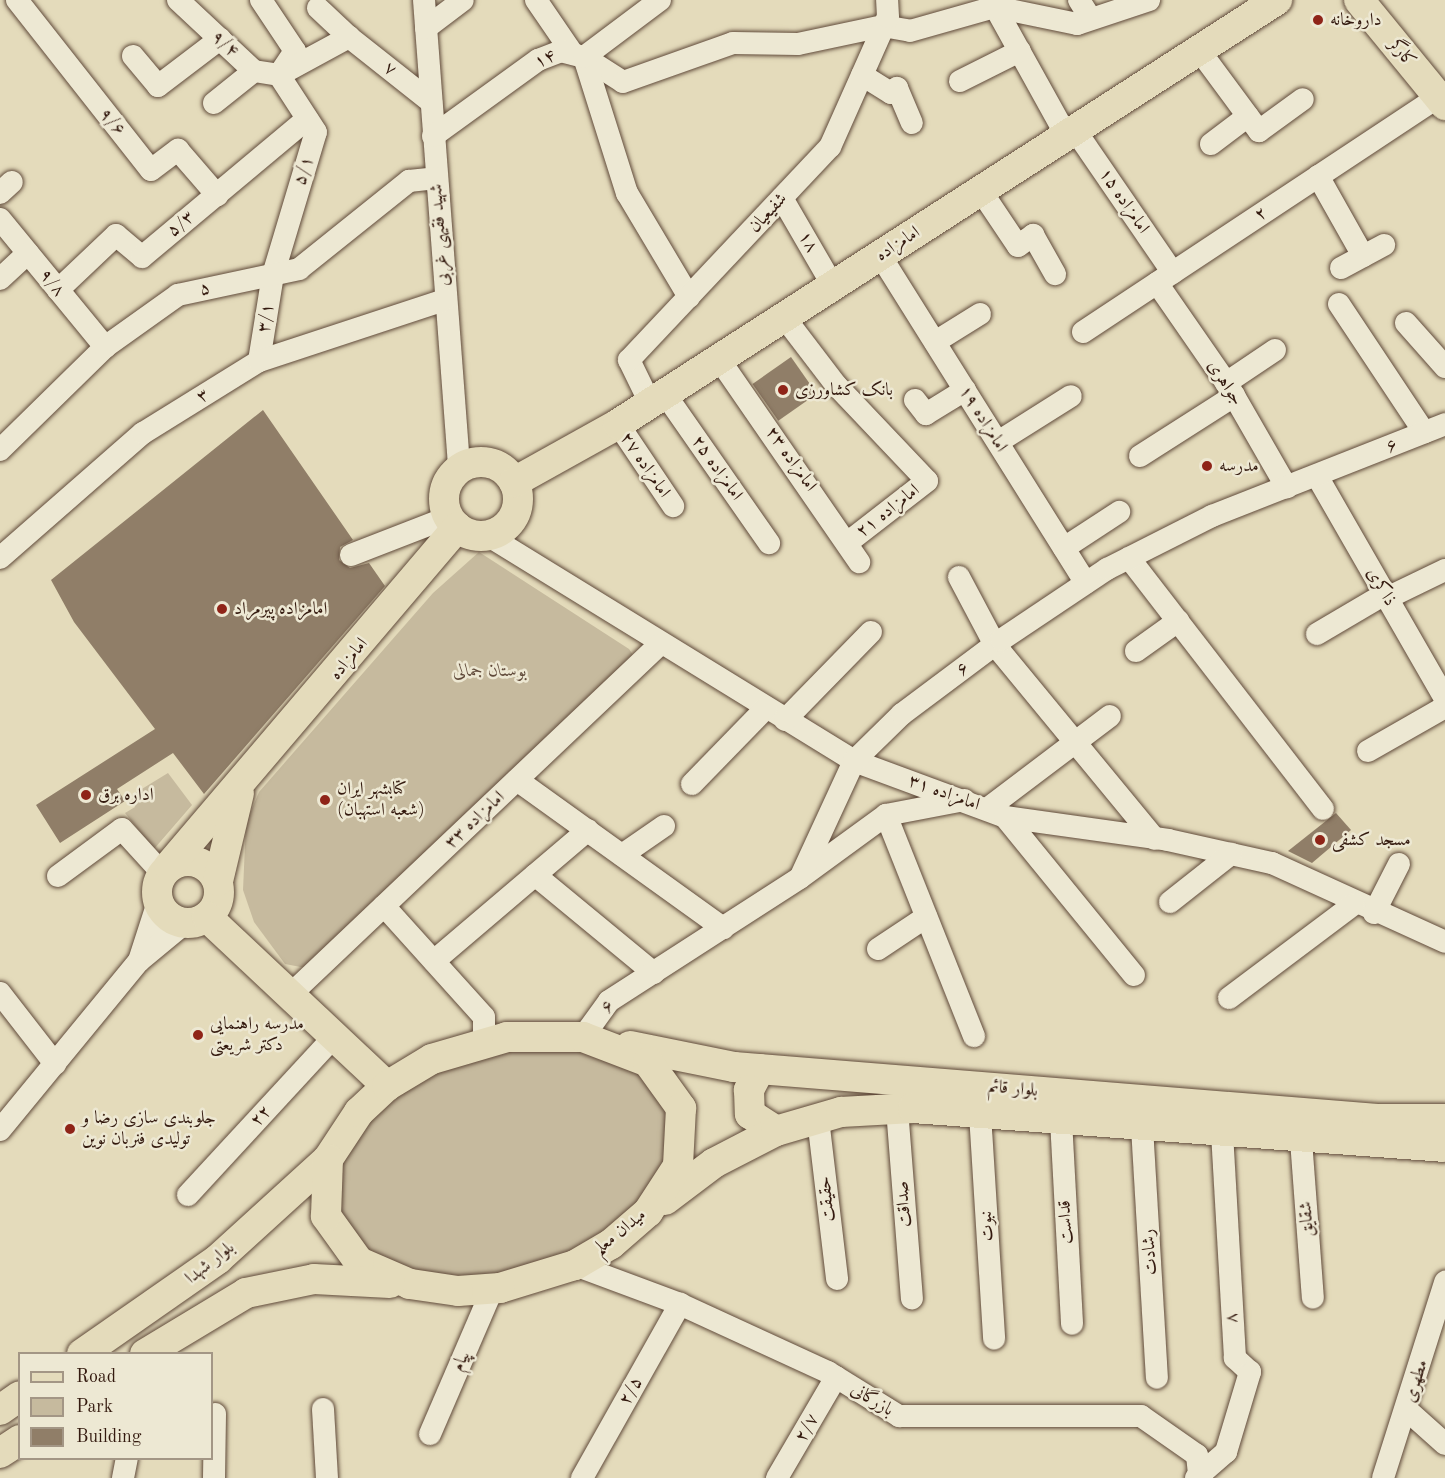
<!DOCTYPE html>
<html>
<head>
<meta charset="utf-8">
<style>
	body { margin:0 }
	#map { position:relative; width:1445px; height:1478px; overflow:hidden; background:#e4dbbb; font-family:"Old Standard TT",Amiri,serif }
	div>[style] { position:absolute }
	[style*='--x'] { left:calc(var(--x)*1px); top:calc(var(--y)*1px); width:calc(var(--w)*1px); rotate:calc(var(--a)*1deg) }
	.green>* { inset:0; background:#c6ba9e }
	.building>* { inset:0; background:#907e68; transform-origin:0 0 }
	.roads { filter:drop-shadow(0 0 2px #604a3a) drop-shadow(0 0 2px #604a3a) }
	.minor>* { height:22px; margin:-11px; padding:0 11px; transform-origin:11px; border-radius:11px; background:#ede8d3 }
	.major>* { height:30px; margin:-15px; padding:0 15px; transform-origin:15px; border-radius:15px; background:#e4dbbb }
	.major>.ring { margin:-15px; padding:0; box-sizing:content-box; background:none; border:30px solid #e4dbbb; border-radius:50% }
	.dots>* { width:16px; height:16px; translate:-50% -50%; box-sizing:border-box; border:3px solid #ede8d3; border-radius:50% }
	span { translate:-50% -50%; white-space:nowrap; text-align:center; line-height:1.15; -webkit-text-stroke:5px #ede8d3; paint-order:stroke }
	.poi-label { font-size:18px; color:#341a0f }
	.left { translate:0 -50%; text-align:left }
	.street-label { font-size:18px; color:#341a0f }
	.park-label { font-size:18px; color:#604a3a; font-style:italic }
	.legend { position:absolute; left:18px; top:1352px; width:195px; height:108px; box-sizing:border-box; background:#ede8d3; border:2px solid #a39685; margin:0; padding:8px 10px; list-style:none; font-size:18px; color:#341a0f }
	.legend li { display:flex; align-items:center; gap:12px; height:30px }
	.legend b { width:30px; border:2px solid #a39685 }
</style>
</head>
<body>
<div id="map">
	<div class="green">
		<div style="clip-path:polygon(479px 552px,629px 649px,638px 662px,306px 968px,285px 964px,254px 922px,243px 890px,246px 823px,259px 792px,433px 593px)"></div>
		<div style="clip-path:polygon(168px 773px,192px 805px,154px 849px,125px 813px,135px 807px,132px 795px)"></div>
		<div style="clip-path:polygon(510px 1048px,569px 1048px,624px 1065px,648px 1081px,665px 1103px,669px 1146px,660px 1172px,626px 1218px,545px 1265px,481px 1278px,432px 1278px,362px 1252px,337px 1219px,340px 1157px,382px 1106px,452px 1063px)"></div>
	</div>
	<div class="building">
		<div style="left:791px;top:357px;width:45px;height:47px;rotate:55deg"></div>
		<div style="clip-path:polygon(263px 410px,353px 540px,340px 547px,339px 560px,350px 568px,369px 563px,385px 586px,204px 794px,173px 753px,117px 789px,125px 801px,60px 843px,36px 805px,155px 729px,74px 622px,51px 580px)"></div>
		<div style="clip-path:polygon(1336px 813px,1351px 830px,1312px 863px,1288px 851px)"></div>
	</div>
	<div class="roads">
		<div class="minor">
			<div style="--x:17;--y:0;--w:216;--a:51.8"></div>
			<div style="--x:151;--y:170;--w:34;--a:-37"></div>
			<div style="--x:178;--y:150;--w:60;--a:49.1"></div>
			<div style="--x:178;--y:0;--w:104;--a:43.1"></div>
			<div style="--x:254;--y:71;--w:25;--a:9"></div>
			<div style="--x:261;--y:0;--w:61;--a:56.3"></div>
			<div style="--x:295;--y:51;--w:27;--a:124"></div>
			<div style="--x:424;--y:0;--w:470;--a:85.7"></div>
			<div style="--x:536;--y:0;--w:65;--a:55.6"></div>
			<div style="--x:1079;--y:0;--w:22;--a:58"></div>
			<div style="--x:995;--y:7;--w:146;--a:61"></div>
			<div style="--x:318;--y:8;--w:42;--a:43.1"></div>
			<div style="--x:426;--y:28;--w:46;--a:-37.1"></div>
			<div style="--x:1199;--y:50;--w:101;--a:53.5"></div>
			<div style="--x:1259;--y:131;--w:54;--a:-36"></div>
			<div style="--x:133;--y:56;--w:39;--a:50"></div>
			<div style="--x:158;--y:86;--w:78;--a:-37.2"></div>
			<div style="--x:584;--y:57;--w:46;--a:32.7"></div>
			<div style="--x:623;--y:82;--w:117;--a:-19.5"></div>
			<div style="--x:733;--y:43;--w:65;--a:0.9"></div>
			<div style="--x:798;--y:44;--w:87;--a:-12"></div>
			<div style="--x:883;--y:26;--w:27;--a:10"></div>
			<div style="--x:910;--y:31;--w:88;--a:-15.8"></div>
			<div style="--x:995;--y:7;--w:84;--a:11.7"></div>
			<div style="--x:1077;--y:24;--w:76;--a:-18.4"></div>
			<div style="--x:584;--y:57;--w:143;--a:72.5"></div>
			<div style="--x:627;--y:193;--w:121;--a:59.2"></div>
			<div style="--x:279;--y:75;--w:80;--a:-28.5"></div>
			<div style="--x:349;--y:37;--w:105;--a:38.4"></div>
			<div style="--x:862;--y:75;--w:34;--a:32"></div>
			<div style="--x:891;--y:93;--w:8;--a:-40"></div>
			<div style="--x:897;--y:88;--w:38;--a:67"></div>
			<div style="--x:960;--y:81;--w:67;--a:-26.6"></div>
			<div style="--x:214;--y:103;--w:51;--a:-38.7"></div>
			<div style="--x:1075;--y:130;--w:173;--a:55.6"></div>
			<div style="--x:433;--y:136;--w:130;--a:-35.9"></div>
			<div style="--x:538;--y:60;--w:25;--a:-21"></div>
			<div style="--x:561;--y:51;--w:24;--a:15"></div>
			<div style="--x:584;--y:57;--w:95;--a:-36.9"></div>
			<div style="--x:1211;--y:144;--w:46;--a:-37.1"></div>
			<div style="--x:1318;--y:176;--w:92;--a:60.6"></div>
			<div style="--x:981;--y:191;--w:66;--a:56.1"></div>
			<div style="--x:1018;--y:246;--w:19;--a:-36"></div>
			<div style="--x:1033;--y:235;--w:45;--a:60.6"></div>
			<div style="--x:0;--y:193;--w:16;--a:-43"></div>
			<div style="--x:782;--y:198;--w:102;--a:59.9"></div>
			<div style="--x:0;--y:219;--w:166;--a:50.6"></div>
			<div style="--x:880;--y:255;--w:387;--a:57.9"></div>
			<div style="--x:1341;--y:268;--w:49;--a:-28.1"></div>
			<div style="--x:0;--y:279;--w:38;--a:-43"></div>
			<div style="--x:1157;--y:283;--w:126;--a:55.3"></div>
			<div style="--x:1229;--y:387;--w:116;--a:60.1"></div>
			<div style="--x:58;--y:290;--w:80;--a:-43.5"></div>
			<div style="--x:116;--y:235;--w:34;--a:40"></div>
			<div style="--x:142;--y:257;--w:215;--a:-39.9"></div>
			<div style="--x:1339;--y:304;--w:154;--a:56.4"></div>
			<div style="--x:784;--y:317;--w:86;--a:52.6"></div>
			<div style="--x:836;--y:385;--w:132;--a:46.5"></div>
			<div style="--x:927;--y:481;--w:101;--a:142.2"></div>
			<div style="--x:1406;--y:323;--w:59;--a:48.4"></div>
			<div style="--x:1083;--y:332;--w:434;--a:-33.5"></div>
			<div style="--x:935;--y:342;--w:53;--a:-31.9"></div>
			<div style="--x:719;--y:359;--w:247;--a:55.4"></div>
			<div style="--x:259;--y:361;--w:87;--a:-80.8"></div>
			<div style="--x:273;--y:275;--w:149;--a:-73.3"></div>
			<div style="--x:316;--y:132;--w:68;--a:-123"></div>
			<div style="--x:1226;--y:383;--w:59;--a:-34"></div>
			<div style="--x:665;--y:394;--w:182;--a:55.1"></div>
			<div style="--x:915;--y:400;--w:18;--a:52"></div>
			<div style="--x:926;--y:414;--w:46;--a:-31.6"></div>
			<div style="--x:650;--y:403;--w:48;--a:-116"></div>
			<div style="--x:629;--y:360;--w:293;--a:-46.7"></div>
			<div style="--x:830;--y:147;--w:142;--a:-66"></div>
			<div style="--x:888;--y:17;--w:17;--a:-93"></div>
			<div style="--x:618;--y:424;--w:99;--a:56.1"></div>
			<div style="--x:998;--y:442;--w:86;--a:-32.2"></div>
			<div style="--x:0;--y:450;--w:147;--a:-44.4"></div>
			<div style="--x:105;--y:347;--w:90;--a:-35.5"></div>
			<div style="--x:178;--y:295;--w:124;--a:-12.1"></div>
			<div style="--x:299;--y:269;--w:141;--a:-38.7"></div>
			<div style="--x:409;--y:181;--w:27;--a:-6"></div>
			<div style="--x:1140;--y:456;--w:112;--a:-32.6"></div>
			<div style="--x:1317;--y:476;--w:257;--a:60.1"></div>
			<div style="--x:487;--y:535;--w:431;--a:31.6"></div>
			<div style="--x:854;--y:761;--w:161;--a:20.3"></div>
			<div style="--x:1005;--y:817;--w:165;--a:8"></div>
			<div style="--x:1168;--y:840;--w:107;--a:12.5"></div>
			<div style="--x:1272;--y:863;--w:190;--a:24.5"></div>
			<div style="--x:1064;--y:548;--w:66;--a:-33.2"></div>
			<div style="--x:351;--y:555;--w:105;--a:-21.2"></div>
			<div style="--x:0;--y:558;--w:190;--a:-41.2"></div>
			<div style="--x:143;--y:433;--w:137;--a:-31.8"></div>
			<div style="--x:259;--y:361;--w:195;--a:-18.2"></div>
			<div style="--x:1129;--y:558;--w:317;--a:52.3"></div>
			<div style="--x:959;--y:577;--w:77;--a:62.1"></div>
			<div style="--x:995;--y:645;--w:251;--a:50.5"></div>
			<div style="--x:1387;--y:598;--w:64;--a:-25.8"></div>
			<div style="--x:1317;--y:634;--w:79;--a:-30.5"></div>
			<div style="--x:1136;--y:651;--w:52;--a:-35.5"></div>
			<div style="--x:785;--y:720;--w:123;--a:-45.7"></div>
			<div style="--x:1368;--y:751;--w:89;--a:-29.7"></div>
			<div style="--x:517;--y:780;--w:254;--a:35.7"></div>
			<div style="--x:692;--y:784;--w:106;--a:-45.8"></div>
			<div style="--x:987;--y:809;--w:154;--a:-37.1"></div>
			<div style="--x:886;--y:815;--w:238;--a:68.3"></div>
			<div style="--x:1005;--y:817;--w:204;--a:50.8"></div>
			<div style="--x:622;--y:855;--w:51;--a:-34.6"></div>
			<div style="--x:535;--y:875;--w:154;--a:39.5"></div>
			<div style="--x:58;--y:876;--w:79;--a:-36.3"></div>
			<div style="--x:122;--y:829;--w:59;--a:47.7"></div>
			<div style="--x:801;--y:877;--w:105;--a:-36.1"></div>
			<div style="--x:886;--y:815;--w:80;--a:-10.8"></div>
			<div style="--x:1170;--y:902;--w:78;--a:-38.2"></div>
			<div style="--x:384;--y:906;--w:149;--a:48"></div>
			<div style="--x:484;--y:1017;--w:26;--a:90"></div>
			<div style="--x:1374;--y:913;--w:55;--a:-63"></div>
			<div style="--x:878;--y:949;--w:58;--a:-33.7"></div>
			<div style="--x:139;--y:961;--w:62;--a:-72.1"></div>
			<div style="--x:434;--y:961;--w:202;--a:-40.4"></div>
			<div style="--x:0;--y:993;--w:90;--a:52.2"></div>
			<div style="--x:290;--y:995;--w:509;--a:-43.49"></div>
			<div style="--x:1229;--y:998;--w:156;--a:-36.9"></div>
			<div style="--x:583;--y:1037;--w:44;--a:-54.2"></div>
			<div style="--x:609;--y:1001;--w:227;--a:-32.8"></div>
			<div style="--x:800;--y:878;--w:129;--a:-65.2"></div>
			<div style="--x:854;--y:761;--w:67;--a:-44.4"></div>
			<div style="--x:902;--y:714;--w:124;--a:-36.8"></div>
			<div style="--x:1001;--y:640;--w:128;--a:-33.8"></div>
			<div style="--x:1107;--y:569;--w:118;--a:-26.8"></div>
			<div style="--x:1212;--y:516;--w:251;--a:-21.5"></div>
			<div style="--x:897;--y:1109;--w:190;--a:85.5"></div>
			<div style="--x:980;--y:1114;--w:225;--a:86.4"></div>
			<div style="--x:818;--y:1119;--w:161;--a:83.2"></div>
			<div style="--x:1061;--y:1120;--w:204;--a:86.9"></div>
			<div style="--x:1142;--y:1127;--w:251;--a:86.6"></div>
			<div style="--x:0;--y:1130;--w:219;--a:-50.6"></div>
			<div style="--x:139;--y:961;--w:60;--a:-39.6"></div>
			<div style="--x:1301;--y:1140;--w:158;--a:85.7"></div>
			<div style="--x:188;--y:1195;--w:215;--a:-47.3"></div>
			<div style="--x:575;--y:1265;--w:112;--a:20.4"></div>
			<div style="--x:680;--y:1304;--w:163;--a:24.7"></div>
			<div style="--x:828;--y:1372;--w:84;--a:31.8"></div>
			<div style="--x:899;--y:1416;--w:242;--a:0"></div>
			<div style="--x:1141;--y:1416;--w:68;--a:34.9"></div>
			<div style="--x:1197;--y:1455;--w:20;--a:84"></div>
			<div style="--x:323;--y:1409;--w:69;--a:86.7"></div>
			<div style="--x:1407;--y:1410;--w:51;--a:41.8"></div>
			<div style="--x:430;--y:1434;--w:159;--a:-66.7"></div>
			<div style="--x:123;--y:1478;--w:20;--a:-79"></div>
			<div style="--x:214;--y:1478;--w:64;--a:-89.1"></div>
			<div style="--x:582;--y:1478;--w:200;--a:-60.6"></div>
			<div style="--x:777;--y:1478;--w:117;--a:-59.7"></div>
			<div style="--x:1196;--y:1478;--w:40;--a:-41"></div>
			<div style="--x:1226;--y:1452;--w:84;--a:-73.3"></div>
			<div style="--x:1250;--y:1372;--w:21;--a:-137"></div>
			<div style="--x:1235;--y:1358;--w:224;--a:-93.3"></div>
			<div style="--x:1383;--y:1478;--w:206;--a:-72.4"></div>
		</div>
		<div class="major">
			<div style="--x:1359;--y:0;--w:136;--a:50.7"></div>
			<div class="ring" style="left:444px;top:462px;width:44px;height:44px"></div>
			<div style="--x:514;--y:482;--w:119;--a:-29.1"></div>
			<div style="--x:618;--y:424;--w:784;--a:-32.76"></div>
			<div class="ring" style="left:157px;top:861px;width:32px;height:32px"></div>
			<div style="--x:169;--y:866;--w:445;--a:-49.6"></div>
			<div style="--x:218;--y:881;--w:90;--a:-76.6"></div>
			<div style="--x:207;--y:917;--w:247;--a:43.2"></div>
			<div style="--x:630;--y:1046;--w:106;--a:11.4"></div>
			<div style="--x:734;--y:1067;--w:645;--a:4.62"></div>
			<div style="--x:1377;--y:1119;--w:68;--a:0"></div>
			<div style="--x:760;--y:1069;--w:24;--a:118"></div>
			<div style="--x:749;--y:1090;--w:24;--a:88"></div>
			<div style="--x:750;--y:1114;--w:31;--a:33"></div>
			<div style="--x:665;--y:1200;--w:61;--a:-37.1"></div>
			<div style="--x:714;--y:1163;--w:70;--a:-27.3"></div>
			<div style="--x:776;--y:1131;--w:68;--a:-16.3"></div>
			<div style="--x:841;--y:1112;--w:72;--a:-3.2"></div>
			<div style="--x:913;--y:1108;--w:533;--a:4.19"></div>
			<div style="--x:82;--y:1354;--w:166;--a:-34.9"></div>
			<div style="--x:218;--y:1259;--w:149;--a:-42.3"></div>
			<div style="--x:328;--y:1159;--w:56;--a:-56.6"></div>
			<div style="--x:359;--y:1112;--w:38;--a:-43"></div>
			<div style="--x:387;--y:1086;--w:52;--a:-31"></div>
			<div style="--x:432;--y:1059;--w:78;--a:-16.3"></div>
			<div style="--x:507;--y:1037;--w:76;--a:0"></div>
			<div style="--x:583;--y:1037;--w:70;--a:21"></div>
			<div style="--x:648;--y:1062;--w:57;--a:54.3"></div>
			<div style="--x:681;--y:1108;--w:58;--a:93"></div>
			<div style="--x:678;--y:1166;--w:55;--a:123.1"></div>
			<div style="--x:648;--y:1212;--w:49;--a:139.1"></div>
			<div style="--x:611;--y:1244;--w:42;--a:149.7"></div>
			<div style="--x:575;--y:1265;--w:78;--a:163"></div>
			<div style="--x:500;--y:1288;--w:42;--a:175.9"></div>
			<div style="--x:458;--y:1291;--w:49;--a:-171.7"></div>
			<div style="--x:410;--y:1284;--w:56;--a:-156.7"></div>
			<div style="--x:359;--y:1262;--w:57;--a:-125.7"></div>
			<div style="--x:326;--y:1216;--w:57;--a:-88"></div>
			<div style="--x:145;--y:1354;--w:118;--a:-31.1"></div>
			<div style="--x:246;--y:1293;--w:69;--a:-11.6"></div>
			<div style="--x:314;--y:1279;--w:76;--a:3"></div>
			<div style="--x:0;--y:1410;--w:24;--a:-35"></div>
			<div style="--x:0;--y:1453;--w:24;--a:-33"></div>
		</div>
	</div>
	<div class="dots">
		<div style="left:1318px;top:20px;background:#8f2418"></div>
		<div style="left:783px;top:390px;background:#8f2418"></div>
		<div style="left:1207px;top:466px;background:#8f2418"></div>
		<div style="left:222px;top:609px;background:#8f2418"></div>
		<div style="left:86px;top:795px;background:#8f2418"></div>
		<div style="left:325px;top:800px;background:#8f2418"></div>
		<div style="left:1320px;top:840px;background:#8f2418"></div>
		<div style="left:198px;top:1035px;background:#8f2418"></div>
		<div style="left:70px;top:1129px;background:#8f2418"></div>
	</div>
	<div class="poi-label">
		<span class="left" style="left:1330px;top:20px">داروخانه</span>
		<span class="left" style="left:795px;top:390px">بانک کشاورزی</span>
		<span class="left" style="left:1219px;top:466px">مدرسه</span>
		<span class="left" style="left:234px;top:609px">امامزاده پیرمراد</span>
		<span class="left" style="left:337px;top:800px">کتابشهر ایران<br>(شعبه استهبان)</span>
		<span class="left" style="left:98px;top:795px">اداره برق</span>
		<span class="left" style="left:1332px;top:840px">مسجد کشفی</span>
		<span class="left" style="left:210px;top:1035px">مدرسه راهنمایی<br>دکتر شریعتی</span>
		<span class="left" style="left:82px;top:1129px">جلوبندی سازی رضا و<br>تولیدی فنربان نوین</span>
	</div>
	<div class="street-label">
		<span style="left:225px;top:44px;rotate:43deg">۹/۴</span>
		<span style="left:1402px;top:53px;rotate:51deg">کارگر</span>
		<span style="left:545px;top:59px;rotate:-25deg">۱۴</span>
		<span style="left:390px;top:69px;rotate:38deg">۷</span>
		<span style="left:112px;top:122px;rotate:52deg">۹/۶</span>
		<span style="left:304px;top:171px;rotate:-73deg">۵/۱</span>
		<span style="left:1124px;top:201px;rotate:56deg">امامزاده ۱۵</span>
		<span style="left:768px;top:213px;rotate:-47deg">شفیعیان</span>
		<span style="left:1261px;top:214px;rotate:-34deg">۲</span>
		<span style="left:181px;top:224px;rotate:-40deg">۵/۳</span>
		<span style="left:440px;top:235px;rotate:-94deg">شهید فقیهی غربی</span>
		<span style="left:808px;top:242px;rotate:60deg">۱۸</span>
		<span style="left:898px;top:244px;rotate:-33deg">امامزاده</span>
		<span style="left:52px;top:283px;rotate:51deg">۹/۸</span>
		<span style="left:205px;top:289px;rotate:-12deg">۵</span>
		<span style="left:266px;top:318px;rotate:-81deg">۳/۱</span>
		<span style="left:1225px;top:383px;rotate:57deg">جواهری</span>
		<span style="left:203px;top:396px;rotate:-32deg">۳</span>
		<span style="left:983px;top:419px;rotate:58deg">امامزاده ۱۹</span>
		<span style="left:1392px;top:446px;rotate:-22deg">۶</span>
		<span style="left:791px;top:459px;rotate:55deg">امامزاده ۲۳</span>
		<span style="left:645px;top:465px;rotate:56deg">امامزاده ۲۷</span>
		<span style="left:717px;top:468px;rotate:55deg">امامزاده ۲۵</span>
		<span style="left:888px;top:511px;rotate:-38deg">امامزاده ۲۱</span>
		<span style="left:1381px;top:587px;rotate:60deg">ذاکری</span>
		<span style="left:349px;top:659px;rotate:-50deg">امامزاده</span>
		<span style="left:963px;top:669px;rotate:-37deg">۶</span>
		<span style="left:944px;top:793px;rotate:20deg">امامزاده ۳۱</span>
		<span style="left:475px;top:820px;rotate:-43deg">امامزاده ۳۳</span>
		<span style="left:608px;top:1007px;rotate:-47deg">۶</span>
		<span style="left:1013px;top:1089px;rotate:5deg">بلوار قائم</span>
		<span style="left:261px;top:1116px;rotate:-47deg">۲۲</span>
		<span style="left:827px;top:1199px;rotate:-96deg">حقیقت</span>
		<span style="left:904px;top:1204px;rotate:-94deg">صداقت</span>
		<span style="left:1307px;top:1219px;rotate:-94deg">شقایق</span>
		<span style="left:1066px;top:1222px;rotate:-93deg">قداست</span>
		<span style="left:987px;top:1226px;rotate:-94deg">نبوت</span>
		<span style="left:620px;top:1232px;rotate:-39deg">میدان معلم</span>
		<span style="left:1150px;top:1252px;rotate:-94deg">رشادت</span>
		<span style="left:210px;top:1263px;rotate:-38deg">بلوار شهدا</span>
		<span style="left:1232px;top:1318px;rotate:-93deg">۸</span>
		<span style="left:461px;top:1361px;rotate:-67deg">پیام</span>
		<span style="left:1416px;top:1381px;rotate:-72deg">مطهری</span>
		<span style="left:631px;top:1391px;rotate:-60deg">۲/۵</span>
		<span style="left:872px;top:1400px;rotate:31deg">بازرگانی</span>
		<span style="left:807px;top:1428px;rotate:-60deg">۲/۷</span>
	</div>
	<div class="park-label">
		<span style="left:490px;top:671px">بوستان جمالی</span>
	</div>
	<ul class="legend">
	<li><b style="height:8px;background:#e4dbbb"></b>Road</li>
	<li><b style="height:16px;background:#c6ba9e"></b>Park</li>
	<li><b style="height:16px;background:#907e68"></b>Building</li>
	</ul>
</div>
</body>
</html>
